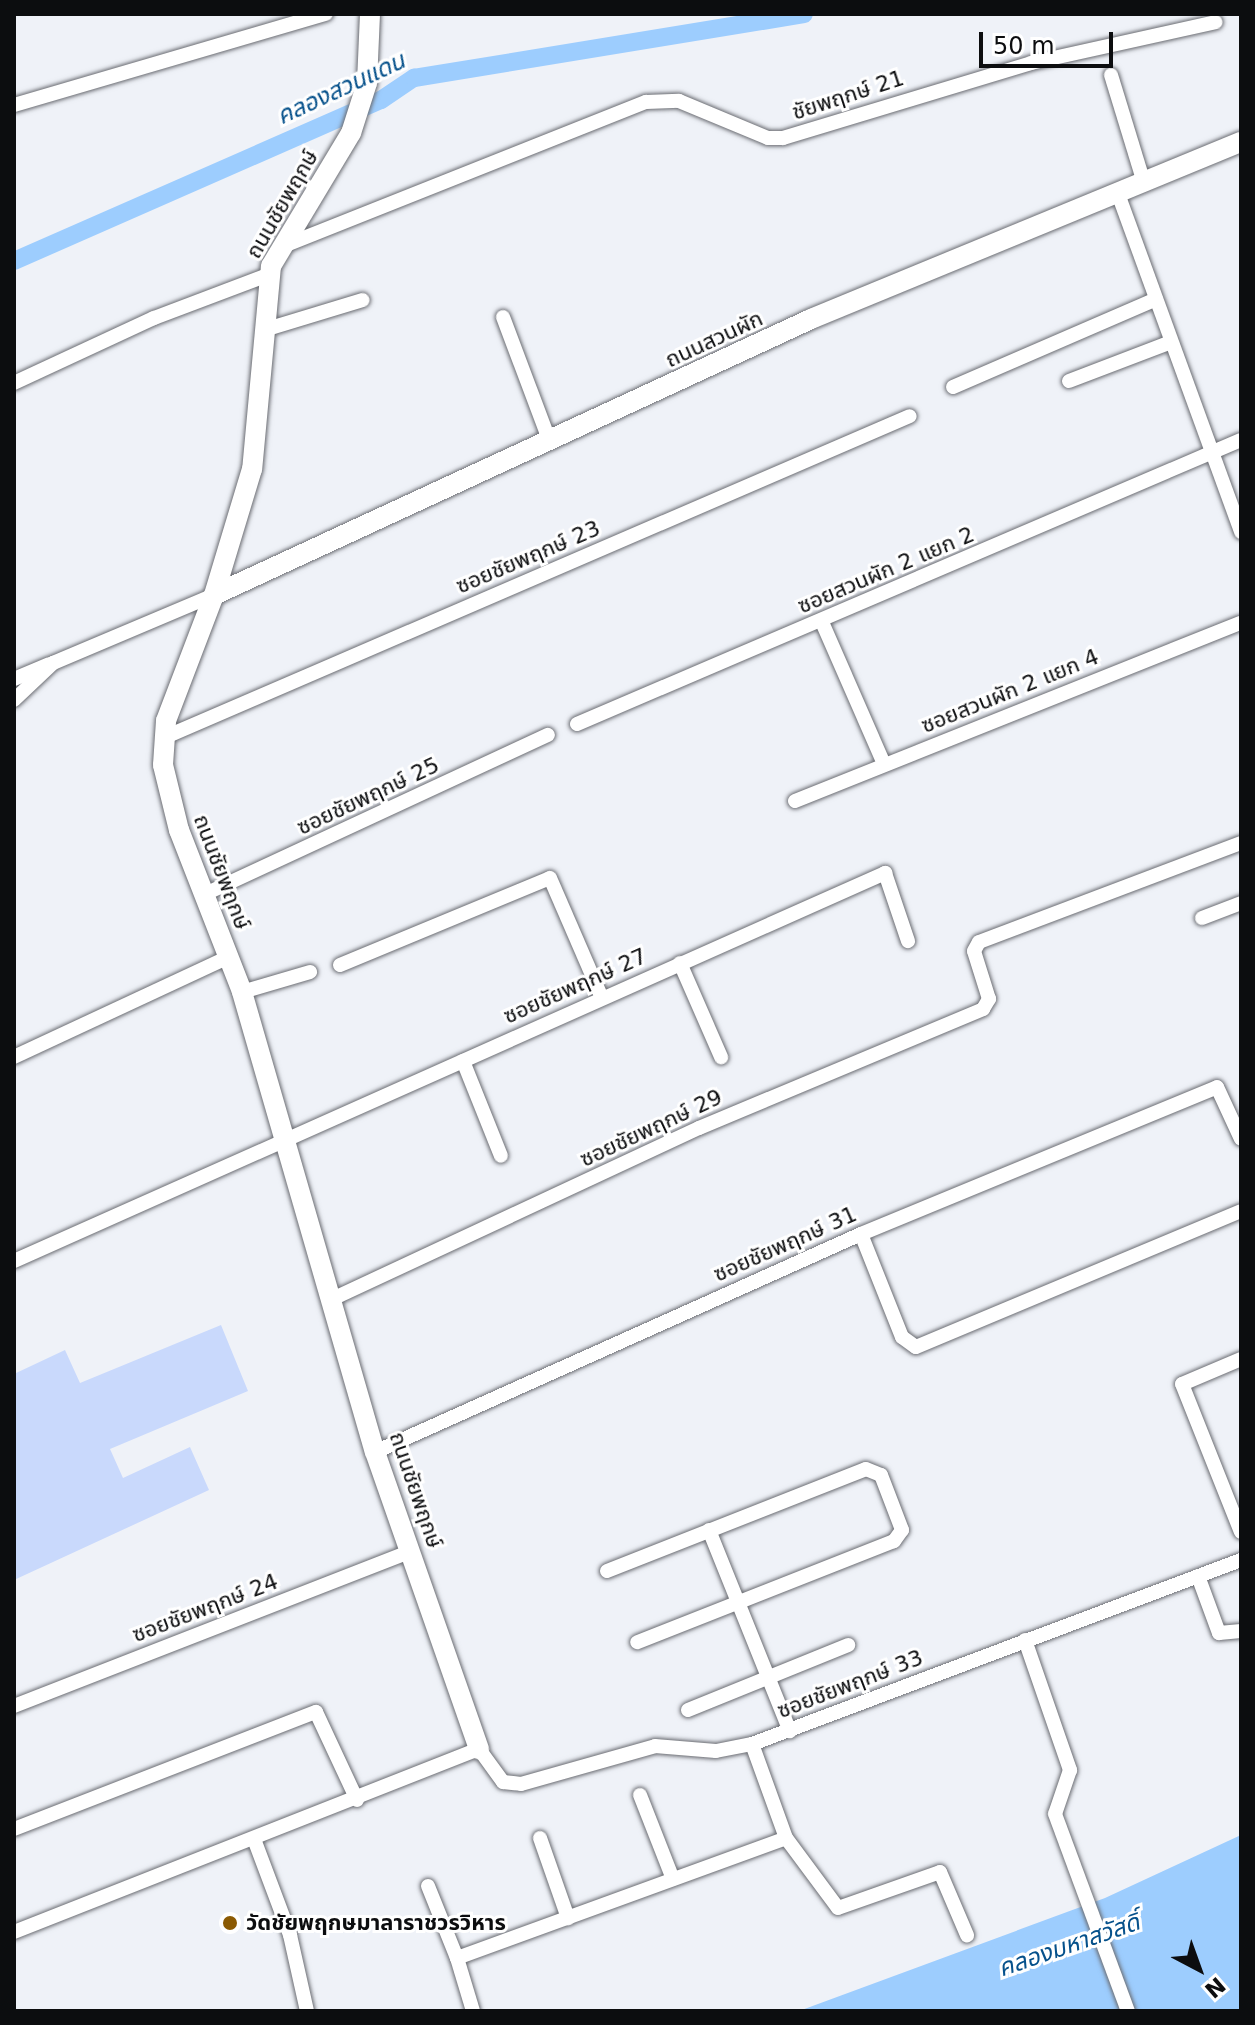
<!DOCTYPE html>
<html>
<head>
<meta charset="utf-8">
<style>
	body { margin:0 }
	#map { position:relative; width:1255px; height:2025px; overflow:hidden; background:#eff2f8; font-family:"DejaVu Sans","Noto Sans Thai",sans-serif }
	div>[style] { position:absolute }
	[style*='--x'] { left:calc(var(--x)*1px); top:calc(var(--y)*1px); width:calc(var(--w)*1px); rotate:calc(var(--a)*1deg) }
	.water>* { inset:0; background:#9dcdfe }
	.canal>* { height:18px; margin:-9px; padding:0 9px; transform-origin:9px; border-radius:9px; background:#9dcdfe }
	.building>* { inset:0; background:#c9d9fc }
	.roads { filter:drop-shadow(0 0 2px #6a6c72) drop-shadow(0 0 2px #6a6c72) }
	.street>* { height:14px; margin:-7px; padding:0 7px; transform-origin:7px; border-radius:7px; background:#fff }
	.secondary>* { height:20px; margin:-10px; padding:0 10px; transform-origin:10px; border-radius:10px; background:#fff }
	.dots>* { width:22px; height:22px; translate:-50% -50%; box-sizing:border-box; border:4px solid #fff; border-radius:50% }
	span { translate:-50% -50%; white-space:nowrap; text-align:center; line-height:1.15; -webkit-text-stroke:6px #fff; paint-order:stroke }
	.street-label { font-size:22px; color:#0c0d0f }
	.poi-label { font-size:22px; color:#0c0d0f; font-weight:700 }
	.left { translate:0 -50%; text-align:left }
	.water-label { font-size:24px; color:#06518b; font-style:italic }
	.frame { position:absolute; inset:0; border:16px solid #0c0d0f; pointer-events:none }
	.north { position:absolute; left:1159px; top:1929px; width:80px; height:80px; -webkit-text-stroke:6px #fff; paint-order:stroke; rotate:139deg; font-size:22px; font-weight:700; line-height:32px; text-align:center; color:#0c0d0f }
	.north::after { content:''; display:block; margin:auto; width:28px; height:36px; background:#0c0d0f; clip-path:polygon(50% 0,100% 100%,50% 72%,0 100%) }
	.scale { position:absolute; left:979px; top:32px; width:134px; height:36px; box-sizing:border-box; border:4px solid #0c0d0f; border-top:0; padding-left:10px; font-size:24px; line-height:28px; white-space:nowrap; color:#0c0d0f; -webkit-text-stroke:6px #fff; paint-order:stroke }
</style>
</head>
<body>
<div id="map">
	<div class="water">
		<div style="clip-path:polygon(1241px 1835px,1241px 2011px,799px 2011px,1105px 1898px)"></div>
	</div>
	<div class="canal">
		<div style="--x:14;--y:261;--w:401;--a:-23.7"></div>
		<div style="--x:381;--y:100;--w:40;--a:-34"></div>
		<div style="--x:414;--y:78;--w:395;--a:-9.3"></div>
	</div>
	<div class="building">
		<div style="clip-path:polygon(221px 1325px,248px 1391px,110px 1449px,123px 1478px,190px 1447px,209px 1490px,14px 1580px,14px 1374px,65px 1350px,80px 1383px)"></div>
	</div>
	<div class="roads">
		<div class="street">
			<div style="--x:1111;--y:75;--w:113;--a:73"></div>
			<div style="--x:14;--y:105;--w:325;--a:-16.3"></div>
			<div style="--x:1117;--y:191;--w:363;--a:70"></div>
			<div style="--x:281;--y:247;--w:393;--a:-21.7"></div>
			<div style="--x:646;--y:102;--w:33;--a:-2"></div>
			<div style="--x:679;--y:101;--w:96;--a:22.6"></div>
			<div style="--x:768;--y:138;--w:15;--a:0"></div>
			<div style="--x:783;--y:138;--w:259;--a:-16.8"></div>
			<div style="--x:1031;--y:63;--w:189;--a:-12.5"></div>
			<div style="--x:503;--y:317;--w:134;--a:69.4"></div>
			<div style="--x:264;--y:330;--w:103;--a:-16.9"></div>
			<div style="--x:1069;--y:381;--w:109;--a:-20.9"></div>
			<div style="--x:14;--y:383;--w:154;--a:-24.9"></div>
			<div style="--x:154;--y:318;--w:122;--a:-20.7"></div>
			<div style="--x:953;--y:387;--w:221;--a:-23.4"></div>
			<div style="--x:822;--y:622;--w:155;--a:66.4"></div>
			<div style="--x:14;--y:679;--w:38;--a:-23"></div>
			<div style="--x:14;--y:700;--w:54;--a:-43.5"></div>
			<div style="--x:53;--y:663;--w:175;--a:-22.9"></div>
			<div style="--x:577;--y:724;--w:722;--a:-23.16"></div>
			<div style="--x:163;--y:738;--w:813;--a:-23.32"></div>
			<div style="--x:795;--y:801;--w:480;--a:-21.8"></div>
			<div style="--x:205;--y:894;--w:378;--a:-24.9"></div>
			<div style="--x:1202;--y:918;--w:42;--a:-21"></div>
			<div style="--x:680;--y:963;--w:103;--a:66.4"></div>
			<div style="--x:340;--y:965;--w:227;--a:-22.5"></div>
			<div style="--x:550;--y:878;--w:129;--a:66.6"></div>
			<div style="--x:242;--y:992;--w:71;--a:-16.4"></div>
			<div style="--x:14;--y:1057;--w:236;--a:-25"></div>
			<div style="--x:463;--y:1061;--w:102;--a:68.2"></div>
			<div style="--x:861;--y:1234;--w:111;--a:68.3"></div>
			<div style="--x:902;--y:1337;--w:17;--a:36"></div>
			<div style="--x:916;--y:1347;--w:352;--a:-22.7"></div>
			<div style="--x:14;--y:1261;--w:954;--a:-24.01"></div>
			<div style="--x:885;--y:873;--w:72;--a:71.3"></div>
			<div style="--x:330;--y:1300;--w:407;--a:-25"></div>
			<div style="--x:699;--y:1128;--w:308;--a:-22.7"></div>
			<div style="--x:983;--y:1009;--w:12;--a:-59"></div>
			<div style="--x:989;--y:999;--w:50;--a:-107.4"></div>
			<div style="--x:974;--y:951;--w:10;--a:-61"></div>
			<div style="--x:979;--y:942;--w:280;--a:-20.7"></div>
			<div style="--x:1241;--y:1359;--w:64;--a:157"></div>
			<div style="--x:1182;--y:1384;--w:159;--a:68.3"></div>
			<div style="--x:375;--y:1452;--w:533;--a:-24.16"></div>
			<div style="--x:861;--y:1234;--w:385;--a:-22.4"></div>
			<div style="--x:1217;--y:1087;--w:57;--a:65.2"></div>
			<div style="--x:709;--y:1530;--w:217;--a:68.1"></div>
			<div style="--x:607;--y:1571;--w:278;--a:-21.5"></div>
			<div style="--x:866;--y:1469;--w:16;--a:22"></div>
			<div style="--x:881;--y:1475;--w:59;--a:69.1"></div>
			<div style="--x:902;--y:1530;--w:14;--a:126"></div>
			<div style="--x:894;--y:1541;--w:276;--a:158.5"></div>
			<div style="--x:1198;--y:1576;--w:61;--a:69.8"></div>
			<div style="--x:1219;--y:1633;--w:22;--a:-5"></div>
			<div style="--x:1025;--y:1640;--w:138;--a:70.9"></div>
			<div style="--x:1070;--y:1770;--w:46;--a:108.8"></div>
			<div style="--x:1055;--y:1814;--w:210;--a:69.7"></div>
			<div style="--x:14;--y:1706;--w:427;--a:-21.3"></div>
			<div style="--x:688;--y:1710;--w:173;--a:-22.1"></div>
			<div style="--x:752;--y:1744;--w:100;--a:70.1"></div>
			<div style="--x:786;--y:1838;--w:87;--a:53.4"></div>
			<div style="--x:838;--y:1908;--w:108;--a:-19.4"></div>
			<div style="--x:940;--y:1872;--w:69;--a:66.8"></div>
			<div style="--x:640;--y:1795;--w:90;--a:68.6"></div>
			<div style="--x:14;--y:1829;--w:324;--a:-21.2"></div>
			<div style="--x:316;--y:1712;--w:97;--a:65"></div>
			<div style="--x:540;--y:1838;--w:85;--a:70.7"></div>
			<div style="--x:254;--y:1839;--w:103;--a:69.4"></div>
			<div style="--x:290;--y:1935;--w:78;--a:77.4"></div>
			<div style="--x:428;--y:1886;--w:78;--a:68.1"></div>
			<div style="--x:457;--y:1958;--w:350;--a:-20"></div>
			<div style="--x:14;--y:1932;--w:500;--a:-21.5"></div>
			<div style="--x:479;--y:1749;--w:41;--a:54"></div>
			<div style="--x:503;--y:1782;--w:18;--a:6"></div>
			<div style="--x:521;--y:1784;--w:139;--a:-15.8"></div>
			<div style="--x:655;--y:1746;--w:61;--a:4.7"></div>
			<div style="--x:716;--y:1751;--w:37;--a:-11"></div>
			<div style="--x:752;--y:1744;--w:522;--a:-20.62"></div>
			<div style="--x:457;--y:1958;--w:55;--a:73.2"></div>
		</div>
		<div class="secondary">
			<div style="--x:370;--y:14;--w:69;--a:92.5"></div>
			<div style="--x:367;--y:83;--w:52;--a:107.7"></div>
			<div style="--x:351;--y:133;--w:155;--a:121"></div>
			<div style="--x:271;--y:266;--w:204;--a:95.3"></div>
			<div style="--x:252;--y:469;--w:132;--a:106.8"></div>
			<div style="--x:214;--y:595;--w:135;--a:110.9"></div>
			<div style="--x:166;--y:721;--w:44;--a:93.9"></div>
			<div style="--x:163;--y:765;--w:67;--a:76.2"></div>
			<div style="--x:179;--y:830;--w:174;--a:68.7"></div>
			<div style="--x:242;--y:992;--w:479;--a:73.9"></div>
			<div style="--x:375;--y:1452;--w:315;--a:70.7"></div>
			<div style="--x:214;--y:595;--w:658;--a:-24.81"></div>
			<div style="--x:811;--y:319;--w:465;--a:-22.4"></div>
		</div>
	</div>
	<div class="dots">
		<div style="left:230px;top:1923px;background:#8b5a03"></div>
	</div>
	<div class="street-label">
		<span style="left:848px;top:95px;rotate:-18deg">ชัยพฤกษ์ 21</span>
		<span style="left:282px;top:204px;rotate:-60deg">ถนนชัยพฤกษ์</span>
		<span style="left:714px;top:339px;rotate:-25deg">ถนนสวนผัก</span>
		<span style="left:528px;top:557px;rotate:-23deg">ซอยชัยพฤกษ์ 23</span>
		<span style="left:886px;top:570px;rotate:-23deg">ซอยสวนผัก 2 แยก 2</span>
		<span style="left:1010px;top:691px;rotate:-22deg">ซอยสวนผัก 2 แยก 4</span>
		<span style="left:368px;top:796px;rotate:-25deg">ซอยชัยพฤกษ์ 25</span>
		<span style="left:222px;top:872px;rotate:69deg">ถนนชัยพฤกษ์</span>
		<span style="left:575px;top:986px;rotate:-24deg">ซอยชัยพฤกษ์ 27</span>
		<span style="left:651px;top:1128px;rotate:-25deg">ซอยชัยพฤกษ์ 29</span>
		<span style="left:785px;top:1244px;rotate:-24deg">ซอยชัยพฤกษ์ 31</span>
		<span style="left:416px;top:1490px;rotate:71deg">ถนนชัยพฤกษ์</span>
		<span style="left:205px;top:1608px;rotate:-21deg">ซอยชัยพฤกษ์ 24</span>
		<span style="left:850px;top:1684px;rotate:-21deg">ซอยชัยพฤกษ์ 33</span>
	</div>
	<div class="poi-label">
		<span class="left" style="left:246px;top:1923px">วัดชัยพฤกษมาลาราชวรวิหาร</span>
	</div>
	<div class="water-label">
		<span style="left:341px;top:89px;rotate:-25deg">คลองสวนแดน</span>
		<span style="left:1069px;top:1946px;rotate:-19deg">คลองมหาสวัสดิ์</span>
	</div>
	<div class="frame"></div>
	<div class="north">N</div>
	<div class="scale">50 m</div>
</div>
</body>
</html>
